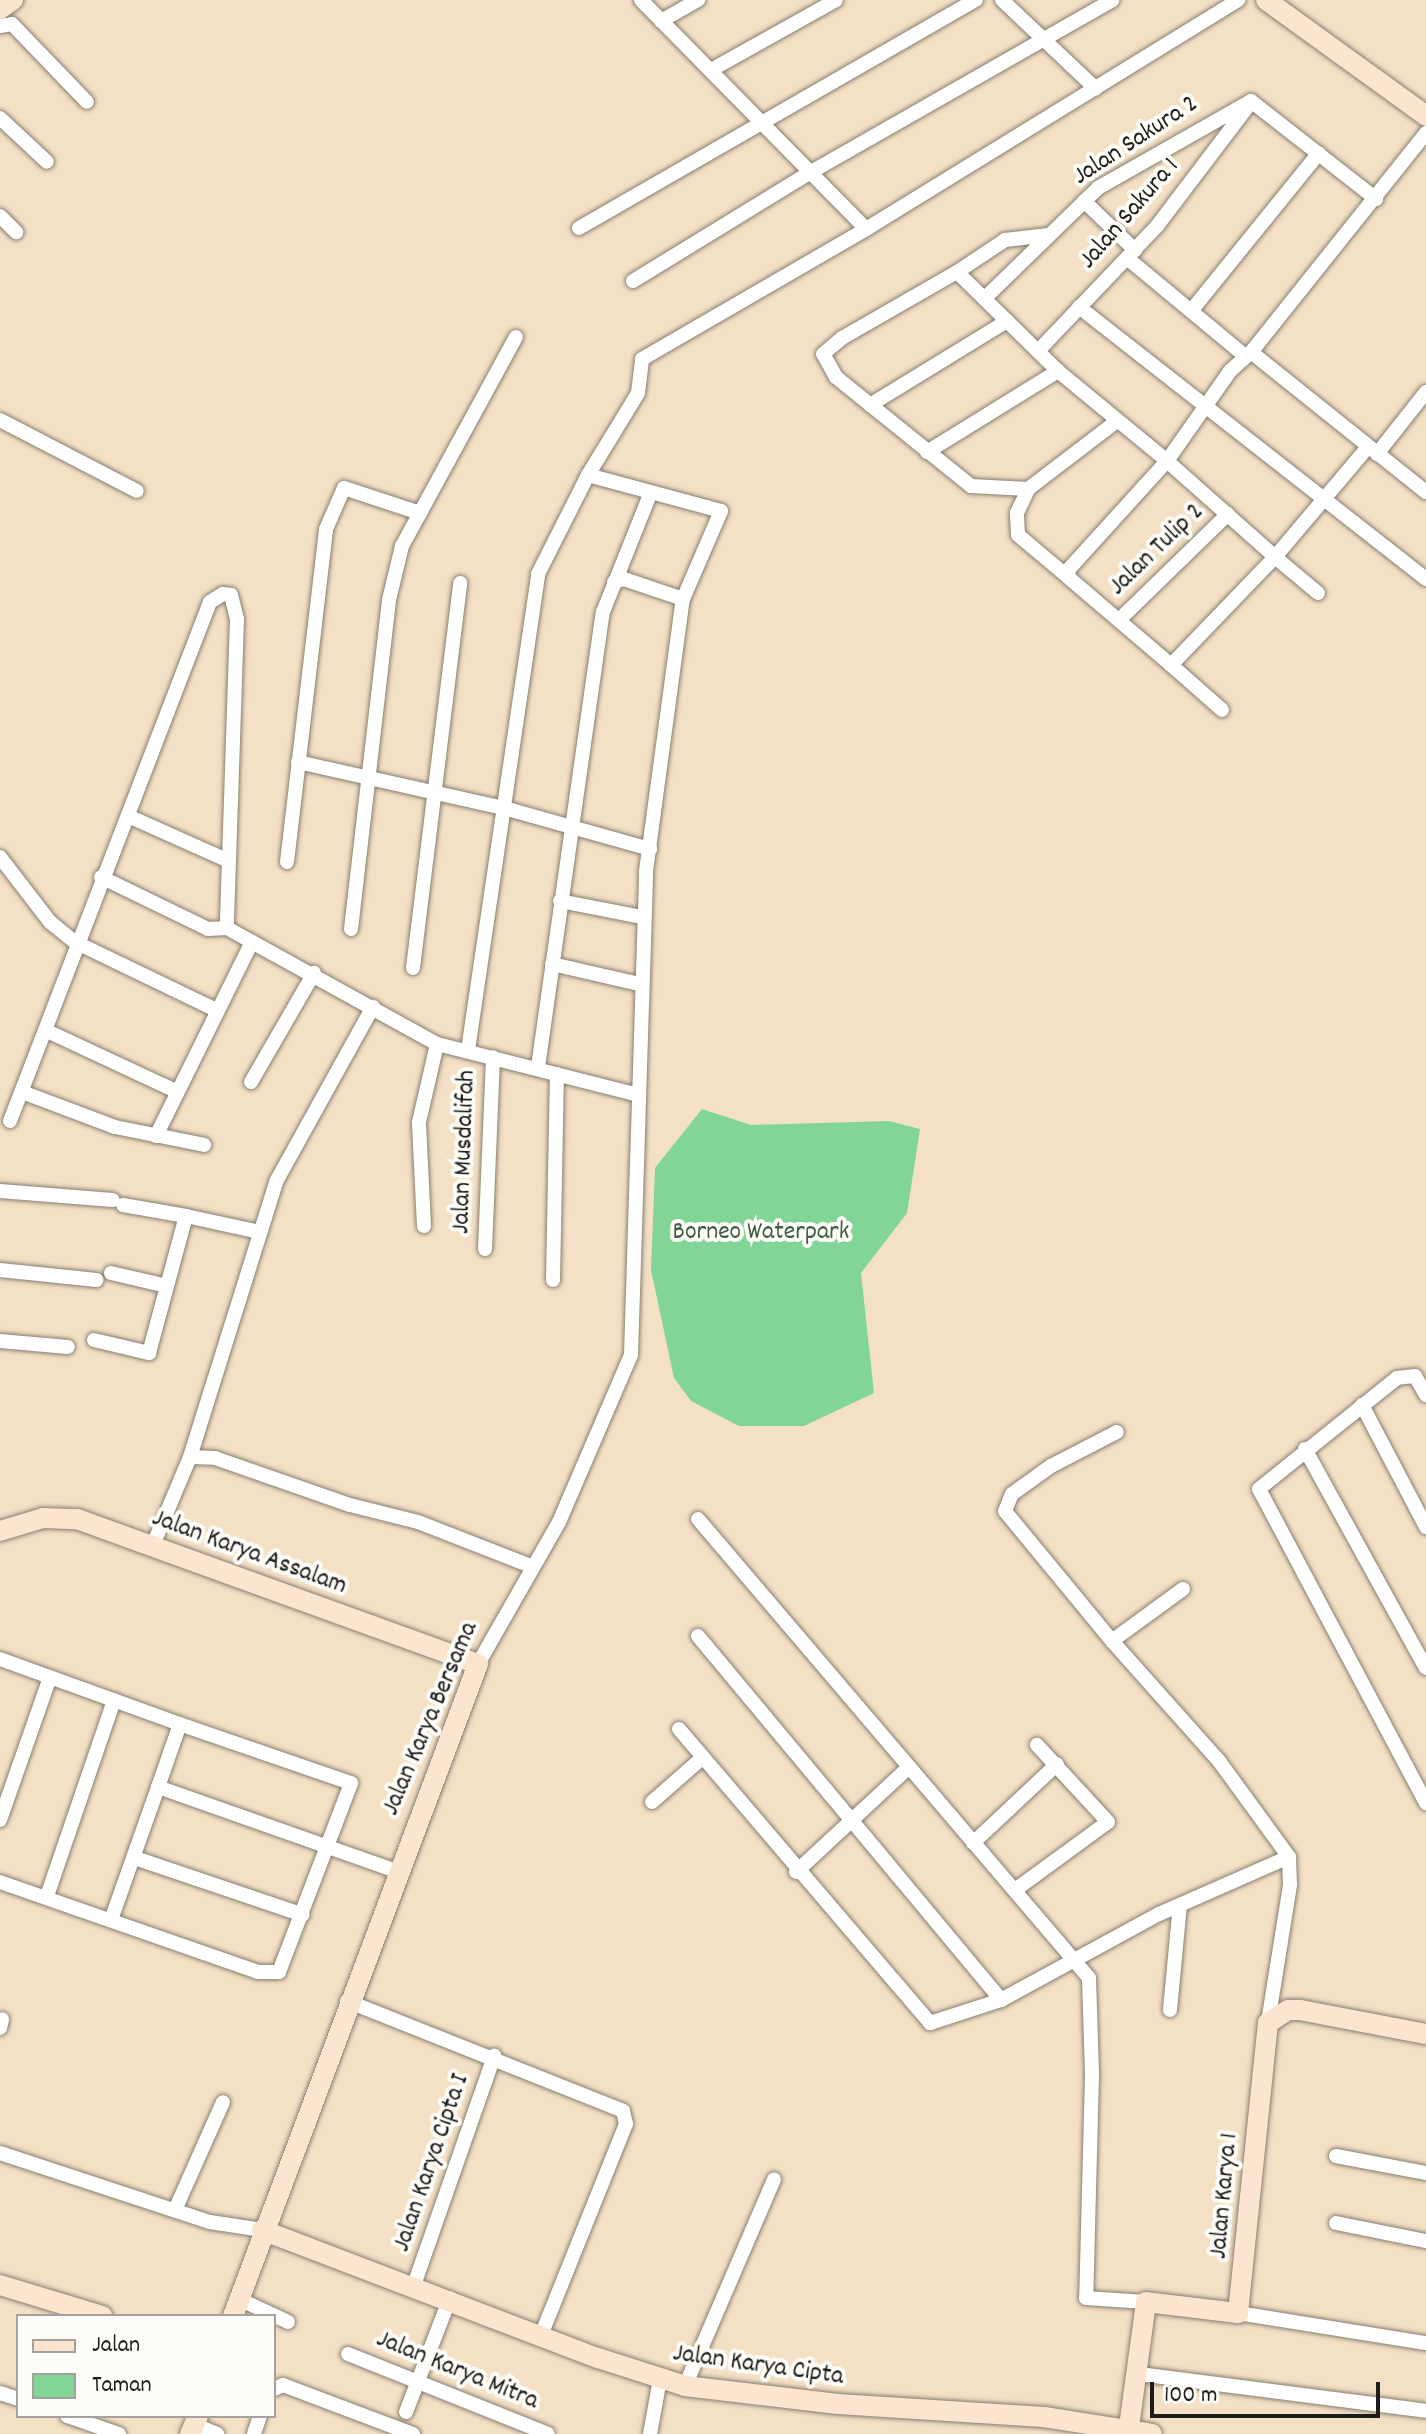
<!DOCTYPE html>
<html>
<head>
<meta charset="utf-8">
<style>
	body { margin:0 }
	#map { position:relative; width:1426px; height:2434px; overflow:hidden; background:#f3e0c5; font-family:Dekko,sans-serif }
	div>[style] { position:absolute }
	[style*='--x'] { left:calc(var(--x)*1px); top:calc(var(--y)*1px); width:calc(var(--w)*1px); rotate:calc(var(--a)*1deg) }
	.green>* { inset:0; background:#80d597 }
	.roads { filter:drop-shadow(0 0 2px #887e70) drop-shadow(0 0 2px #887e70) }
	.street>* { height:14px; margin:-7px; padding:0 7px; transform-origin:7px; border-radius:7px; background:#fff }
	.secondary>* { height:20px; margin:-10px; padding:0 10px; transform-origin:10px; border-radius:10px; background:#fce5cf }
	span { translate:-50% -50%; white-space:nowrap; text-align:center; line-height:1.15; -webkit-text-stroke:8px #fdfcf7; paint-order:stroke }
	.street-label { font-size:26px; color:#1c1c1c }
	.park-label { font-size:26px; color:#3f5d47 }
	.legend { position:absolute; left:16px; top:2314px; width:260px; height:104px; box-sizing:border-box; background:#fdfcf7; border:2px solid #a3a29f; margin:0; padding:10px 14px; list-style:none; font-size:24px; color:#1c1c1c }
	.legend li { display:flex; align-items:center; gap:16px; height:40px }
	.legend b { width:40px; border:2px solid #a3a29f }
	.scale { position:absolute; left:1150px; top:2382px; width:230px; height:36px; box-sizing:border-box; border:4px solid #1c1c1c; border-top:0; padding-left:10px; font-size:24px; line-height:28px; white-space:nowrap; color:#1c1c1c; -webkit-text-stroke:6px #fdfcf7; paint-order:stroke }
</style>
</head>
<body>
<div id="map">
	<div class="green">
		<div style="clip-path:polygon(702px 1109px,751px 1125px,889px 1121px,920px 1129px,907px 1213px,861px 1273px,874px 1393px,804px 1426px,739px 1426px,691px 1401px,674px 1378px,651px 1270px,655px 1168px)"></div>
	</div>
	<div class="roads">
		<div class="street">
			<div style="--x:641;--y:0;--w:321;--a:45.5"></div>
			<div style="--x:1002;--y:0;--w:129;--a:43.4"></div>
			<div style="--x:661;--y:21;--w:43;--a:-29.6"></div>
			<div style="--x:0;--y:26;--w:12;--a:-9"></div>
			<div style="--x:12;--y:24;--w:108;--a:46.1"></div>
			<div style="--x:711;--y:70;--w:143;--a:-29.2"></div>
			<div style="--x:1251;--y:101;--w:159;--a:38.1"></div>
			<div style="--x:0;--y:118;--w:64;--a:43.1"></div>
			<div style="--x:1426;--y:133;--w:280;--a:128.6"></div>
			<div style="--x:1251;--y:352;--w:224;--a:38.7"></div>
			<div style="--x:1084;--y:201;--w:71;--a:43.9"></div>
			<div style="--x:0;--y:216;--w:23;--a:45"></div>
			<div style="--x:579;--y:228;--w:458;--a:-29.9"></div>
			<div style="--x:1127;--y:258;--w:153;--a:39.7"></div>
			<div style="--x:957;--y:272;--w:58;--a:-33.7"></div>
			<div style="--x:1005;--y:240;--w:44;--a:-6.5"></div>
			<div style="--x:633;--y:281;--w:209;--a:-31.5"></div>
			<div style="--x:811;--y:172;--w:347;--a:-29.7"></div>
			<div style="--x:986;--y:297;--w:156;--a:-44.2"></div>
			<div style="--x:1098;--y:188;--w:176;--a:-29.6"></div>
			<div style="--x:1079;--y:307;--w:441;--a:38.1"></div>
			<div style="--x:1191;--y:311;--w:203;--a:-51"></div>
			<div style="--x:1038;--y:351;--w:173;--a:-46.4"></div>
			<div style="--x:1157;--y:226;--w:156;--a:-52.8"></div>
			<div style="--x:870;--y:405;--w:161;--a:-31.5"></div>
			<div style="--x:0;--y:420;--w:154;--a:27.4"></div>
			<div style="--x:927;--y:452;--w:154;--a:-31.7"></div>
			<div style="--x:1377;--y:454;--w:79;--a:-51.7"></div>
			<div style="--x:1028;--y:489;--w:57;--a:-177"></div>
			<div style="--x:971;--y:486;--w:174;--a:-141.1"></div>
			<div style="--x:836;--y:377;--w:26;--a:-119"></div>
			<div style="--x:823;--y:354;--w:25;--a:-40"></div>
			<div style="--x:842;--y:338;--w:133;--a:-29.9"></div>
			<div style="--x:957;--y:272;--w:141;--a:44.4"></div>
			<div style="--x:1058;--y:371;--w:141;--a:39.5"></div>
			<div style="--x:1167;--y:461;--w:144;--a:41.6"></div>
			<div style="--x:1275;--y:557;--w:150;--a:133.9"></div>
			<div style="--x:1171;--y:665;--w:135;--a:-139.5"></div>
			<div style="--x:1068;--y:577;--w:8;--a:-83"></div>
			<div style="--x:1069;--y:569;--w:146;--a:-47.8"></div>
			<div style="--x:1167;--y:461;--w:110;--a:-55"></div>
			<div style="--x:1230;--y:371;--w:28;--a:-42"></div>
			<div style="--x:1068;--y:577;--w:65;--a:-140"></div>
			<div style="--x:1018;--y:535;--w:22;--a:-93"></div>
			<div style="--x:1017;--y:513;--w:26;--a:-65"></div>
			<div style="--x:1028;--y:489;--w:112;--a:-37.4"></div>
			<div style="--x:614;--y:582;--w:10;--a:-17"></div>
			<div style="--x:624;--y:579;--w:62;--a:18.7"></div>
			<div style="--x:1318;--y:593;--w:56;--a:-140.1"></div>
			<div style="--x:1275;--y:557;--w:144;--a:-49.8"></div>
			<div style="--x:1119;--y:620;--w:152;--a:-44.2"></div>
			<div style="--x:1171;--y:665;--w:68;--a:41.4"></div>
			<div style="--x:298;--y:762;--w:211;--a:12.6"></div>
			<div style="--x:504;--y:808;--w:152;--a:15.7"></div>
			<div style="--x:128;--y:816;--w:108;--a:24"></div>
			<div style="--x:0;--y:857;--w:82;--a:52.4"></div>
			<div style="--x:50;--y:922;--w:32;--a:39"></div>
			<div style="--x:75;--y:942;--w:157;--a:25.7"></div>
			<div style="--x:287;--y:862;--w:335;--a:-83.3"></div>
			<div style="--x:326;--y:529;--w:45;--a:-66.3"></div>
			<div style="--x:344;--y:488;--w:80;--a:18.2"></div>
			<div style="--x:101;--y:877;--w:119;--a:25.9"></div>
			<div style="--x:208;--y:929;--w:19;--a:-3"></div>
			<div style="--x:227;--y:928;--w:29;--a:29"></div>
			<div style="--x:560;--y:901;--w:84;--a:11"></div>
			<div style="--x:351;--y:929;--w:331;--a:-83.4"></div>
			<div style="--x:389;--y:600;--w:56;--a:-76.5"></div>
			<div style="--x:402;--y:546;--w:238;--a:-61.4"></div>
			<div style="--x:552;--y:964;--w:89;--a:12.9"></div>
			<div style="--x:413;--y:968;--w:388;--a:-83"></div>
			<div style="--x:45;--y:1030;--w:145;--a:25"></div>
			<div style="--x:468;--y:1050;--w:481;--a:-81.6"></div>
			<div style="--x:538;--y:574;--w:111;--a:-63.2"></div>
			<div style="--x:588;--y:475;--w:96;--a:-58.6"></div>
			<div style="--x:638;--y:393;--w:34;--a:-83"></div>
			<div style="--x:642;--y:359;--w:259;--a:-30.1"></div>
			<div style="--x:866;--y:229;--w:437;--a:-31.6"></div>
			<div style="--x:538;--y:1067;--w:460;--a:-81.9"></div>
			<div style="--x:603;--y:612;--w:129;--a:-68.2"></div>
			<div style="--x:251;--y:1082;--w:126;--a:-60"></div>
			<div style="--x:22;--y:1092;--w:99;--a:20.6"></div>
			<div style="--x:115;--y:1127;--w:91;--a:11.4"></div>
			<div style="--x:10;--y:1121;--w:556;--a:-68.93"></div>
			<div style="--x:210;--y:602;--w:15;--a:-32"></div>
			<div style="--x:223;--y:594;--w:8;--a:7"></div>
			<div style="--x:231;--y:595;--w:25;--a:76"></div>
			<div style="--x:237;--y:619;--w:309;--a:91.9"></div>
			<div style="--x:156;--y:1136;--w:216;--a:-63.7"></div>
			<div style="--x:252;--y:942;--w:211;--a:28.9"></div>
			<div style="--x:437;--y:1044;--w:204;--a:14.2"></div>
			<div style="--x:0;--y:1191;--w:113;--a:4.6"></div>
			<div style="--x:186;--y:1216;--w:76;--a:12.2"></div>
			<div style="--x:424;--y:1226;--w:104;--a:-92.8"></div>
			<div style="--x:419;--y:1122;--w:80;--a:-77"></div>
			<div style="--x:485;--y:1249;--w:192;--a:-87.6"></div>
			<div style="--x:0;--y:1270;--w:97;--a:5.9"></div>
			<div style="--x:111;--y:1273;--w:57;--a:13.1"></div>
			<div style="--x:553;--y:1280;--w:206;--a:-88.9"></div>
			<div style="--x:94;--y:1340;--w:57;--a:13.3"></div>
			<div style="--x:149;--y:1353;--w:142;--a:-74.9"></div>
			<div style="--x:186;--y:1216;--w:64;--a:-170.1"></div>
			<div style="--x:0;--y:1341;--w:68;--a:5"></div>
			<div style="--x:1426;--y:1395;--w:22;--a:-120"></div>
			<div style="--x:1415;--y:1376;--w:18;--a:174"></div>
			<div style="--x:1397;--y:1378;--w:177;--a:141.2"></div>
			<div style="--x:1259;--y:1489;--w:356;--a:62"></div>
			<div style="--x:1362;--y:1405;--w:138;--a:62.3"></div>
			<div style="--x:1305;--y:1449;--w:250;--a:61.1"></div>
			<div style="--x:190;--y:1457;--w:25;--a:2"></div>
			<div style="--x:215;--y:1458;--w:143;--a:19.2"></div>
			<div style="--x:350;--y:1505;--w:70;--a:14"></div>
			<div style="--x:418;--y:1522;--w:121;--a:21.3"></div>
			<div style="--x:698;--y:1519;--w:603;--a:49.57"></div>
			<div style="--x:1089;--y:1978;--w:98;--a:88.2"></div>
			<div style="--x:1092;--y:2076;--w:222;--a:91.5"></div>
			<div style="--x:1086;--y:2298;--w:60;--a:3.8"></div>
			<div style="--x:153;--y:1545;--w:95;--a:-67.2"></div>
			<div style="--x:190;--y:1457;--w:290;--a:-72.6"></div>
			<div style="--x:277;--y:1180;--w:198;--a:-61"></div>
			<div style="--x:1183;--y:1589;--w:88;--a:143.8"></div>
			<div style="--x:1112;--y:1641;--w:161;--a:48.3"></div>
			<div style="--x:1219;--y:1761;--w:119;--a:53.9"></div>
			<div style="--x:698;--y:1636;--w:474;--a:50.2"></div>
			<div style="--x:1112;--y:1641;--w:168;--a:-129.5"></div>
			<div style="--x:1005;--y:1511;--w:18;--a:-68"></div>
			<div style="--x:1012;--y:1494;--w:48;--a:-35.7"></div>
			<div style="--x:1051;--y:1466;--w:74;--a:-27.3"></div>
			<div style="--x:0;--y:1659;--w:191;--a:19.9"></div>
			<div style="--x:180;--y:1724;--w:67;--a:109.2"></div>
			<div style="--x:158;--y:1787;--w:253;--a:19.4"></div>
			<div style="--x:478;--y:1664;--w:163;--a:-60.3"></div>
			<div style="--x:559;--y:1522;--w:182;--a:-66.7"></div>
			<div style="--x:631;--y:1355;--w:484;--a:-88.2"></div>
			<div style="--x:646;--y:871;--w:275;--a:-82.3"></div>
			<div style="--x:683;--y:599;--w:96;--a:-66.6"></div>
			<div style="--x:721;--y:511;--w:138;--a:-164.9"></div>
			<div style="--x:679;--y:1729;--w:387;--a:49.5"></div>
			<div style="--x:930;--y:2023;--w:75;--a:-17.9"></div>
			<div style="--x:1001;--y:2000;--w:180;--a:-28.6"></div>
			<div style="--x:1159;--y:1914;--w:142;--a:-23.7"></div>
			<div style="--x:1289;--y:1857;--w:28;--a:88"></div>
			<div style="--x:1290;--y:1885;--w:140;--a:99.1"></div>
			<div style="--x:652;--y:1802;--w:67;--a:-41.3"></div>
			<div style="--x:0;--y:1820;--w:151;--a:-70.7"></div>
			<div style="--x:973;--y:1843;--w:115;--a:-43.2"></div>
			<div style="--x:135;--y:1858;--w:177;--a:18.7"></div>
			<div style="--x:796;--y:1872;--w:153;--a:-42.9"></div>
			<div style="--x:0;--y:1882;--w:273;--a:19.2"></div>
			<div style="--x:258;--y:1972;--w:21;--a:0"></div>
			<div style="--x:279;--y:1972;--w:202;--a:-69.1"></div>
			<div style="--x:351;--y:1783;--w:181;--a:-161"></div>
			<div style="--x:1015;--y:1890;--w:115;--a:-36.2"></div>
			<div style="--x:1108;--y:1822;--w:105;--a:-132.7"></div>
			<div style="--x:47;--y:1896;--w:207;--a:-71.1"></div>
			<div style="--x:111;--y:1920;--w:141;--a:-70.5"></div>
			<div style="--x:347;--y:2001;--w:297;--a:21.7"></div>
			<div style="--x:623;--y:2111;--w:13;--a:77"></div>
			<div style="--x:626;--y:2124;--w:225;--a:111.9"></div>
			<div style="--x:1170;--y:2010;--w:105;--a:-84.6"></div>
			<div style="--x:0;--y:2028;--w:9;--a:-77"></div>
			<div style="--x:0;--y:2153;--w:221;--a:18.2"></div>
			<div style="--x:210;--y:2222;--w:53;--a:8.7"></div>
			<div style="--x:1336;--y:2156;--w:92;--a:10.7"></div>
			<div style="--x:175;--y:2210;--w:118;--a:-66"></div>
			<div style="--x:1336;--y:2223;--w:92;--a:11.3"></div>
			<div style="--x:414;--y:2285;--w:243;--a:-70.7"></div>
			<div style="--x:239;--y:2299;--w:54;--a:25.1"></div>
			<div style="--x:1238;--y:2313;--w:190;--a:9.1"></div>
			<div style="--x:348;--y:2354;--w:215;--a:21.8"></div>
			<div style="--x:1139;--y:2374;--w:289;--a:7.3"></div>
			<div style="--x:685;--y:2386;--w:225;--a:-66.7"></div>
			<div style="--x:274;--y:2389;--w:10;--a:-24"></div>
			<div style="--x:283;--y:2385;--w:139;--a:20.7"></div>
			<div style="--x:0;--y:2393;--w:19;--a:18"></div>
			<div style="--x:406;--y:2412;--w:122;--a:-68.9"></div>
			<div style="--x:67;--y:2416;--w:55;--a:19.1"></div>
			<div style="--x:195;--y:2425;--w:24;--a:22"></div>
			<div style="--x:254;--y:2434;--w:19;--a:-72"></div>
			<div style="--x:650;--y:2434;--w:56;--a:-79.7"></div>
		</div>
		<div class="secondary">
			<div style="--x:1266;--y:0;--w:198;--a:35.9"></div>
			<div style="--x:0;--y:9;--w:16;--a:-35"></div>
			<div style="--x:0;--y:1531;--w:45;--a:-16.8"></div>
			<div style="--x:43;--y:1518;--w:34;--a:2"></div>
			<div style="--x:77;--y:1519;--w:426;--a:19.9"></div>
			<div style="--x:478;--y:1664;--w:697;--a:110.59"></div>
			<div style="--x:262;--y:2230;--w:360;--a:20.9"></div>
			<div style="--x:598;--y:2358;--w:91;--a:17.8"></div>
			<div style="--x:685;--y:2386;--w:154;--a:6.7"></div>
			<div style="--x:838;--y:2404;--w:206;--a:3.6"></div>
			<div style="--x:1044;--y:2417;--w:109;--a:8.9"></div>
			<div style="--x:0;--y:2285;--w:107;--a:16.9"></div>
			<div style="--x:190;--y:2434;--w:20;--a:-66"></div>
			<div style="--x:1128;--y:2434;--w:133;--a:-82.2"></div>
			<div style="--x:1146;--y:2302;--w:93;--a:6.8"></div>
			<div style="--x:1238;--y:2313;--w:292;--a:-84.1"></div>
			<div style="--x:1268;--y:2023;--w:24;--a:-33"></div>
			<div style="--x:1288;--y:2010;--w:12;--a:0"></div>
			<div style="--x:1300;--y:2010;--w:128;--a:10.8"></div>
		</div>
	</div>
	<div class="street-label">
		<span style="left:1136px;top:141px;rotate:-33deg">Jalan Sakura 2</span>
		<span style="left:1130px;top:214px;rotate:-49deg">Jalan Sakura 1</span>
		<span style="left:1157px;top:550px;rotate:-44deg">Jalan Tulip 2</span>
		<span style="left:465px;top:1152px;rotate:-88deg">Jalan Musdalifah</span>
		<span style="left:249px;top:1553px;rotate:20deg">Jalan Karya Assalam</span>
		<span style="left:431px;top:1719px;rotate:-67deg">Jalan Karya Bersama</span>
		<span style="left:432px;top:2163px;rotate:-71deg">Jalan Karya Cipta I</span>
		<span style="left:1225px;top:2196px;rotate:-85deg">Jalan Karya 1</span>
		<span style="left:758px;top:2366px;rotate:8deg">Jalan Karya Cipta</span>
		<span style="left:457px;top:2371px;rotate:22deg">Jalan Karya Mitra</span>
	</div>
	<div class="park-label">
		<span style="left:761px;top:1233px">Borneo Waterpark</span>
	</div>
	<ul class="legend">
	<li><b style="height:10px;background:#fce5cf"></b>Jalan</li>
	<li><b style="height:22px;background:#80d597"></b>Taman</li>
	</ul>
	<div class="scale">100 m</div>
</div>
</body>
</html>
